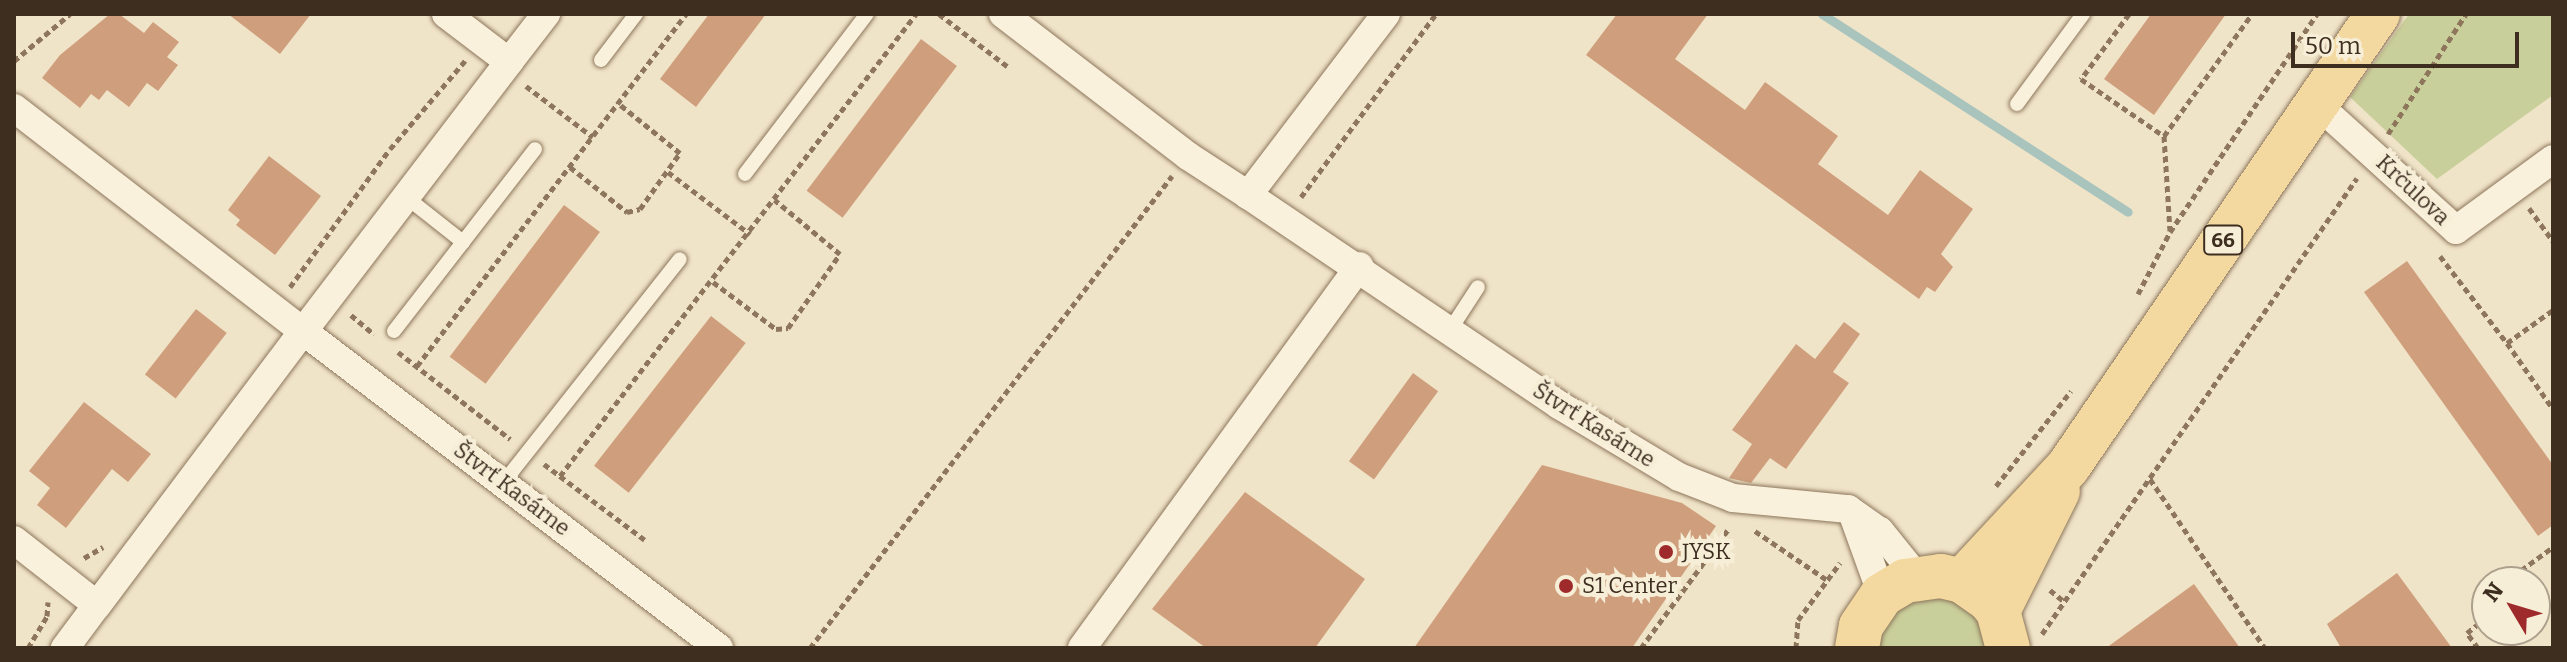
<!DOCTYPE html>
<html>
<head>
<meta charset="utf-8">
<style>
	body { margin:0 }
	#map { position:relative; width:2567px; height:662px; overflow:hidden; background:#f0e4c8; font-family:Bitter,serif }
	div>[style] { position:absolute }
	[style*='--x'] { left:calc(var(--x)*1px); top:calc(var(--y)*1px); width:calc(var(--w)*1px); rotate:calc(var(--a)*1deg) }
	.green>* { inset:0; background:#c9cf9b }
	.stream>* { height:9px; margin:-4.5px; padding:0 4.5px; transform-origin:4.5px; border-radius:4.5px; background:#a9c4bc }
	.building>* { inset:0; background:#cf9f7d; transform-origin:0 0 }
	.path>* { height:5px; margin-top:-2.5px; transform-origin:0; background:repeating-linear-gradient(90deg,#8d765c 0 6px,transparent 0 10px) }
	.roads { filter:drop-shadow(0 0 2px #8d765c) drop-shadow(0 0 2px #8d765c) }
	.service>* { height:14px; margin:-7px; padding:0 7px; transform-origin:7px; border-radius:7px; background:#faf1dc }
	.minor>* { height:28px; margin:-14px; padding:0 14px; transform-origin:14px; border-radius:14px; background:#faf1dc }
	.primary>* { height:44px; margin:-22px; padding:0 22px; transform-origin:22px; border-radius:22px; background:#f3d9a0 }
	.dots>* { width:22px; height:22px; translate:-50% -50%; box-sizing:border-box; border:4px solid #f7eed8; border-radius:50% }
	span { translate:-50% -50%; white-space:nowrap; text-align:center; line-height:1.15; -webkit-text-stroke:8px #f7eed8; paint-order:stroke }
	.shield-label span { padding:2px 6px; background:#f7eed8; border:2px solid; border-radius:6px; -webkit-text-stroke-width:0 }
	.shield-label { font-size:20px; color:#3d2e20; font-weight:700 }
	.street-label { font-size:22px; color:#3d2e20 }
	.poi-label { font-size:22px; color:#3d2e20 }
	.left { translate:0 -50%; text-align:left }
	.frame { position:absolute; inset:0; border:16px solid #3d2e20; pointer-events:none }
	.north { position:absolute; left:2471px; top:566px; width:80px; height:80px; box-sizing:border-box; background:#f7eed8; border:2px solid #ada18e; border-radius:50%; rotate:308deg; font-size:22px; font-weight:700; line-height:32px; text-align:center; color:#3d2e20 }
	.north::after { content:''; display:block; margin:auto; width:28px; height:36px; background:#9e2a2b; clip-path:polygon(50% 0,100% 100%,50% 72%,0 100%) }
	.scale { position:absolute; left:2291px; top:32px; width:228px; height:36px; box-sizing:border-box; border:4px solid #3d2e20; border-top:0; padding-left:10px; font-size:24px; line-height:28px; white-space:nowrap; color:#3d2e20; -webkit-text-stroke:6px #f7eed8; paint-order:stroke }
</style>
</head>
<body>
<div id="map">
	<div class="green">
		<div style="clip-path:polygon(2409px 14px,2553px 14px,2553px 95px,2437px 179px,2350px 97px)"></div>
		<div style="clip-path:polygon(1949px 596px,1976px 615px,1986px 648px,1875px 648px,1879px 625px,1901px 600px)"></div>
	</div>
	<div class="stream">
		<div style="--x:1822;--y:14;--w:364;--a:32.9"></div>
	</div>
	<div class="building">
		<div style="clip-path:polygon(110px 14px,119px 14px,144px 33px,153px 22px,179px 42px,167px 57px,178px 65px,158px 91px,147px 83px,129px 107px,107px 90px,99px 100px,91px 94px,80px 108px,42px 78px,60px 55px)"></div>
		<div style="clip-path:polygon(228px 14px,311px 14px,280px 54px)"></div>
		<div style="clip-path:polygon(709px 14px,766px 14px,696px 107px,660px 79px)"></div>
		<div style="clip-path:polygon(1617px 14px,1708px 14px,1675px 59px,1745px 110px,1765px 82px,1838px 136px,1818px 164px,1888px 215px,1920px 170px,1973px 209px,1941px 254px,1953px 267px,1935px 292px,1927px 287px,1919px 299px,1586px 55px)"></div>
		<div style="clip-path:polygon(2151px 14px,2226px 14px,2154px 115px,2104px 79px)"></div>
		<div style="left:921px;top:39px;width:45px;height:190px;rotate:37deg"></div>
		<div style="clip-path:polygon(269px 156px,321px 196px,275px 255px,236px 225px,240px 220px,228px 210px)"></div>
		<div style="left:564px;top:205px;width:45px;height:190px;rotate:37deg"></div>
		<div style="clip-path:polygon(2407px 261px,2553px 465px,2553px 525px,2538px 536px,2364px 292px)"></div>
		<div style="left:196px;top:309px;width:39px;height:83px;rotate:38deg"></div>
		<div style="left:711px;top:316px;width:44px;height:190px;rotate:38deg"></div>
		<div style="clip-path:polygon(1844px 322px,1860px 334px,1833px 372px,1849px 383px,1786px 469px,1770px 458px,1751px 483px,1729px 478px,1752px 444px,1732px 430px,1796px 344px,1815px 359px)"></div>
		<div style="left:1413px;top:373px;width:31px;height:109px;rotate:36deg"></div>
		<div style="clip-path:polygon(84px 402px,151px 454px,128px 482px,112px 469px,66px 528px,37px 505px,50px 488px,29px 471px)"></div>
		<div style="clip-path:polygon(1542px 465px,1682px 503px,1716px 526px,1632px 648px,1414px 648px)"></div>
		<div style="clip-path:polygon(1245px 492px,1365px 579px,1315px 648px,1206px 648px,1152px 609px)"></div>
		<div style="clip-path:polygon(2397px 573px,2452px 648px,2341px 648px,2327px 624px)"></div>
		<div style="clip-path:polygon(2194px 584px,2240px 648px,2106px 648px)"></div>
	</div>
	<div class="path">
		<div style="--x:939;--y:14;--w:86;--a:37.4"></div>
		<div style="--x:2129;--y:14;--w:81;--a:126.4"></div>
		<div style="--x:2081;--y:79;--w:101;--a:34.5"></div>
		<div style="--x:2164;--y:136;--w:150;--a:-54.2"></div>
		<div style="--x:14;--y:61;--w:73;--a:-40"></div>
		<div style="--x:526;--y:86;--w:84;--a:37.3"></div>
		<div style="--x:2388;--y:134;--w:143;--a:-57"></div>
		<div style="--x:2164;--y:136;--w:95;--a:86.4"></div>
		<div style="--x:570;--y:167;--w:73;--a:38.3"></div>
		<div style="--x:627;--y:212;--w:13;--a:-13"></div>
		<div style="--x:640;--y:209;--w:69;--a:-54.5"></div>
		<div style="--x:680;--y:153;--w:80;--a:-141.1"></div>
		<div style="--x:668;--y:172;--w:103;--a:37.1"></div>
		<div style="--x:1301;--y:197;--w:227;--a:-53.6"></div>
		<div style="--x:2529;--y:208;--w:41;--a:54"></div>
		<div style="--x:2440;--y:256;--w:110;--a:52.4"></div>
		<div style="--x:2507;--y:343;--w:57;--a:-35.7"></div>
		<div style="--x:713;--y:282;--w:79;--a:36.7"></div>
		<div style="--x:776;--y:329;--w:12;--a:-5"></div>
		<div style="--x:788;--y:328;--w:90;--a:-54.9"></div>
		<div style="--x:840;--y:254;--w:85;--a:-140.3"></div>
		<div style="--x:290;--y:287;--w:170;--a:-54.1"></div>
		<div style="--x:390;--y:149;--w:116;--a:-49.6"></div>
		<div style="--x:2138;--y:294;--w:70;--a:-62.7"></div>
		<div style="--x:2170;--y:232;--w:263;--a:-56"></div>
		<div style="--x:351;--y:315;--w:30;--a:40"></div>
		<div style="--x:2507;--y:343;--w:80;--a:55.1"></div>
		<div style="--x:398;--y:352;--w:142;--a:37.8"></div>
		<div style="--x:417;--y:366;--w:443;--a:-52.6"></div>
		<div style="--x:544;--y:464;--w:126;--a:37"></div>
		<div style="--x:560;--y:476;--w:583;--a:-52.38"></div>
		<div style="--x:2150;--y:479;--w:204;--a:55.8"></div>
		<div style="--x:1996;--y:486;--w:121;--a:-51.7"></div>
		<div style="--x:1755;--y:531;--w:87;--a:34.2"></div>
		<div style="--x:84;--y:558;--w:22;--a:-30"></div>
		<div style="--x:2505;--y:582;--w:59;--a:-36.1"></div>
		<div style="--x:2050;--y:590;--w:19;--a:39"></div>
		<div style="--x:2042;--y:634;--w:554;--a:-55.36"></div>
		<div style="--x:28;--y:648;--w:37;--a:-59"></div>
		<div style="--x:47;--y:616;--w:14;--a:-86"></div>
		<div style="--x:810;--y:648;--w:595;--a:-52.51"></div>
		<div style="--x:1641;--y:648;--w:149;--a:-53.7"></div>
		<div style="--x:1796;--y:648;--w:28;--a:-86"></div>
		<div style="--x:1798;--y:620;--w:71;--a:-53.6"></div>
		<div style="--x:2478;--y:648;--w:19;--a:-126"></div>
		<div style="--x:2467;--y:633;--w:26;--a:-39"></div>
	</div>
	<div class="roads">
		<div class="service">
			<div style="--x:601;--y:60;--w:58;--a:-52.7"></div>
			<div style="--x:2017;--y:104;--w:112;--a:-53.7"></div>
			<div style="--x:745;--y:174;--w:201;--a:-52.7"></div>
			<div style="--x:406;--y:197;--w:73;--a:38.3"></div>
			<div style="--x:1450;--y:330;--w:51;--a:-56.9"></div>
			<div style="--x:394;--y:331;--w:230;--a:-52.2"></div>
			<div style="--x:503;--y:483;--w:285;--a:-51.7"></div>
		</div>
		<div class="minor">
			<div style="--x:446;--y:14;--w:79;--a:37.3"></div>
			<div style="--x:509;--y:62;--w:61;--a:-52.4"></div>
			<div style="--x:1003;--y:14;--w:233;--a:37.5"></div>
			<div style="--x:1188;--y:156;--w:72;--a:33"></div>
			<div style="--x:1386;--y:14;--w:228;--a:127.3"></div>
			<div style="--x:1248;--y:195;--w:375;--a:34"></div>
			<div style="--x:1559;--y:405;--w:140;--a:31"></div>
			<div style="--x:1679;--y:477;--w:58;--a:21.3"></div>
			<div style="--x:1733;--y:498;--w:116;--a:5.5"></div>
			<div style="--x:1848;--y:509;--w:39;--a:35"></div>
			<div style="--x:1880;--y:531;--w:59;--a:51.2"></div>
			<div style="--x:509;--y:62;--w:339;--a:127.4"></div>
			<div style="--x:303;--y:331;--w:523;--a:37.31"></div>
			<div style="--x:2316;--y:103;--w:189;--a:42.2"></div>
			<div style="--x:2456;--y:230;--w:120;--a:-36.2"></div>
			<div style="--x:14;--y:108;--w:365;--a:37.7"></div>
			<div style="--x:303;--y:331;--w:343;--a:126.9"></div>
			<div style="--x:1853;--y:515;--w:85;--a:70.1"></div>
			<div style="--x:14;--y:540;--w:105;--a:38.1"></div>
			<div style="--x:97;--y:605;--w:54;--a:126.7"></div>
			<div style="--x:1082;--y:648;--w:472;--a:-54"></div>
		</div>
		<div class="primary">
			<div style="--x:1962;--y:581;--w:156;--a:-47.1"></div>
			<div style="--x:2068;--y:467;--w:549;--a:-55.62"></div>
			<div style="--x:1998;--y:611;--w:134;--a:-63.4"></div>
			<div style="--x:1857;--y:648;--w:22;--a:-80"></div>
			<div style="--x:1861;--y:626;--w:37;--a:-56"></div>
			<div style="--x:1882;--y:595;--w:27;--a:-31"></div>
			<div style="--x:1905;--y:581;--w:36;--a:-8"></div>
			<div style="--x:1941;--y:576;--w:22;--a:13"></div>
			<div style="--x:1962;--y:581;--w:33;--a:35"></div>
			<div style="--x:1989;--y:600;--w:14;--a:51"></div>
			<div style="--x:1998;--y:611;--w:38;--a:75"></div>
		</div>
	</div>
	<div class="dots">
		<div style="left:1666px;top:552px;background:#9e2a2b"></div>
		<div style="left:1566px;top:586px;background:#9e2a2b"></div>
	</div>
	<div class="shield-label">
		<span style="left:2223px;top:240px">66</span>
	</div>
	<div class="street-label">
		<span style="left:2413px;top:190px;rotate:43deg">Krčulova</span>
		<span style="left:1594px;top:425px;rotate:32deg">Štvrť Kasárne</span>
		<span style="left:512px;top:489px;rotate:37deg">Štvrť Kasárne</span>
	</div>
	<div class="poi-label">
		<span class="left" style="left:1682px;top:552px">JYSK</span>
		<span class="left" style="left:1582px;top:586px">S1 Center</span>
	</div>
	<div class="frame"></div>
	<div class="north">N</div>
	<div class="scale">50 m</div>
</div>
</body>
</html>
